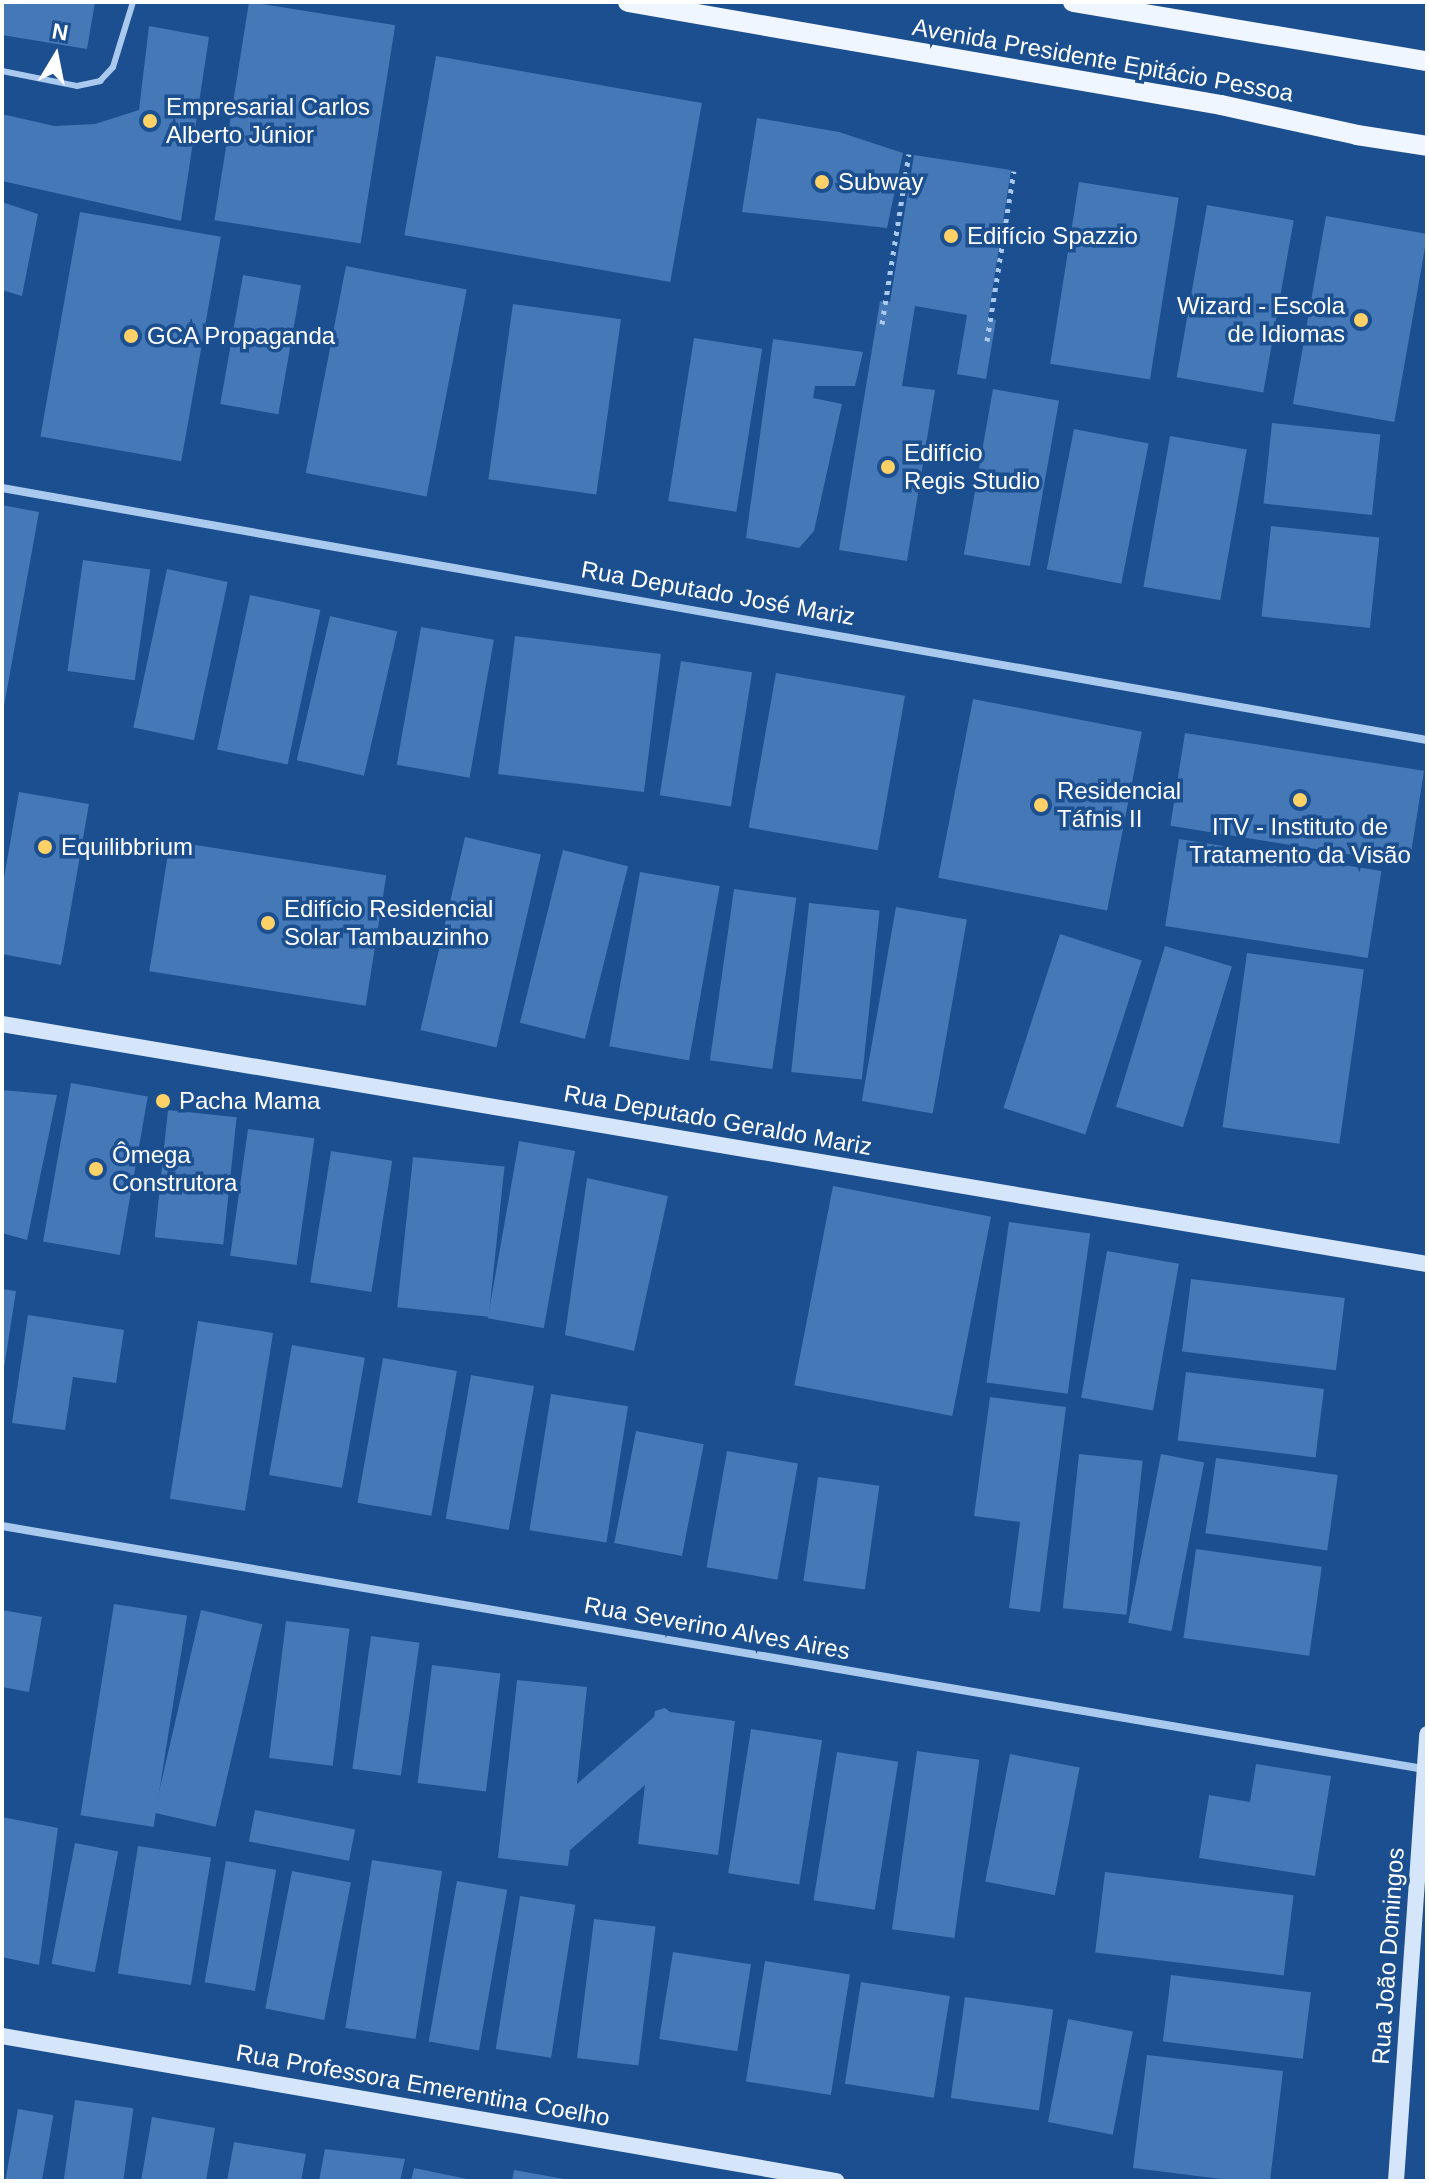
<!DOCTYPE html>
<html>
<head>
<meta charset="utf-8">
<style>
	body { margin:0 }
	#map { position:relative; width:1429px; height:2183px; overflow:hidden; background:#1b4f8f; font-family:Arial,sans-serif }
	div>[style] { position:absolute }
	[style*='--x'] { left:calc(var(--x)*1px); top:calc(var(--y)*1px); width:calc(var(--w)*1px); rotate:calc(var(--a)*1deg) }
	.building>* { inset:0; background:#4478b7; transform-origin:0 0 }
	.path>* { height:5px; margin-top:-2.5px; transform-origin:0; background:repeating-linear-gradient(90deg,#a9c9ee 0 4px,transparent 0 10px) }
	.lane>* { height:6px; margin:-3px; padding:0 3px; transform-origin:3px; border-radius:3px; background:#a9c9ee }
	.street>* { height:8px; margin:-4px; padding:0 4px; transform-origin:4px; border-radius:4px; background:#a9c9ee }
	.secondary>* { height:16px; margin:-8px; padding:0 8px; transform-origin:8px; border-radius:8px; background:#d6e6fa }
	.primary>* { height:20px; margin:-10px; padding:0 10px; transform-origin:10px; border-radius:10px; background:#f0f6ff }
	.dots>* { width:22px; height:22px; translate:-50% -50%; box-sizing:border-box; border:4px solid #1b4f8f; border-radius:50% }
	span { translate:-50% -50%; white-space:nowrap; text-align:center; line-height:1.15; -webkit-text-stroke:7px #1b4f8f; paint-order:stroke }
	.street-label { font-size:24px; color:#fff }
	.poi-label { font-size:24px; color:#fff }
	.left { translate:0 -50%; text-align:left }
	.right { translate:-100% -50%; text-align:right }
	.frame { position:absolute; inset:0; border:4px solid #fff; pointer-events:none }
	.north { position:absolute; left:16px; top:16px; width:80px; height:80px; -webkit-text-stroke:6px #1b4f8f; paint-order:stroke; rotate:10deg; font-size:22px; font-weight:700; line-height:32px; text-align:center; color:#fff }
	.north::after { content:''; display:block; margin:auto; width:28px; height:36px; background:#fff; clip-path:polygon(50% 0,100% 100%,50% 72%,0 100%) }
</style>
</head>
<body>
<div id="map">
	<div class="building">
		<div style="clip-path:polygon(2px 2px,95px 2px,87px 49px,2px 35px)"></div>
		<div style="left:249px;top:2px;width:148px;height:221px;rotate:9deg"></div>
		<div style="clip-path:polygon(149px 26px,209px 37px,181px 221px,2px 181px,2px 114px,54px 126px,95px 124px,139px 110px)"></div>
		<div style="left:436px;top:56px;width:270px;height:182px;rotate:10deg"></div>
		<div style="clip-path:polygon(757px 118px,839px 132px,903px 153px,887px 228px,742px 212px)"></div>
		<div style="clip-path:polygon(914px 155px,1011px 170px,988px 318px,996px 320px,986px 379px,957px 374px,967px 315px,915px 306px,902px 386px,935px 390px,907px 561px,839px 550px,880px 301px,890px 302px)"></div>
		<div style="left:1079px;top:182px;width:101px;height:184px;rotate:9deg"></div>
		<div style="clip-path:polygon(2px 202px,38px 214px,22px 296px,2px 290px)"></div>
		<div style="left:1207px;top:205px;width:88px;height:175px;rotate:10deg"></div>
		<div style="left:80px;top:212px;width:143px;height:228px;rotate:10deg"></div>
		<div style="left:1326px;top:216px;width:103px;height:191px;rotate:10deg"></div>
		<div style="left:346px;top:266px;width:123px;height:211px;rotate:11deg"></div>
		<div style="left:243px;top:275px;width:59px;height:131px;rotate:10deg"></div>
		<div style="left:513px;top:304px;width:109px;height:177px;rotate:8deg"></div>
		<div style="left:694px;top:338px;width:69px;height:165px;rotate:9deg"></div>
		<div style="clip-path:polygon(773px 339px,863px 352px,855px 386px,815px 386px,813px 398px,842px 404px,814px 531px,799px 548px,746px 538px)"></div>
		<div style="left:993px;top:389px;width:67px;height:168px;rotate:10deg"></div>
		<div style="left:1272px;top:423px;width:109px;height:81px;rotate:6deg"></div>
		<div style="left:1074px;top:429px;width:76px;height:143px;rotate:11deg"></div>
		<div style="left:1170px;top:436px;width:78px;height:153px;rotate:10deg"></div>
		<div style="clip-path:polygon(2px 505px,39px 512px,4px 706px,2px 706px)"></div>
		<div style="left:1271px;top:526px;width:109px;height:91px;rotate:6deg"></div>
		<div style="left:83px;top:560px;width:68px;height:112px;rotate:8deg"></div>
		<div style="left:167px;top:569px;width:62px;height:162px;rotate:12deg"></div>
		<div style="left:250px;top:595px;width:72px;height:158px;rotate:12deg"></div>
		<div style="left:330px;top:616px;width:69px;height:148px;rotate:13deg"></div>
		<div style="left:421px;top:627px;width:74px;height:140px;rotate:10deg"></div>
		<div style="left:515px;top:636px;width:147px;height:139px;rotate:7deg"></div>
		<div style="left:681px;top:661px;width:72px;height:136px;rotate:9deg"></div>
		<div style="left:776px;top:673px;width:131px;height:157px;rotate:10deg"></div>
		<div style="left:973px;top:699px;width:172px;height:182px;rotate:11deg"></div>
		<div style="left:1185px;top:733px;width:242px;height:94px;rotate:9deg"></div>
		<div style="clip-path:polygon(19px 792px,89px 804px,61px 965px,2px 954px,2px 889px)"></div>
		<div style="left:465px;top:837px;width:78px;height:198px;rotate:13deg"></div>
		<div style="left:1179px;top:839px;width:205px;height:88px;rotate:9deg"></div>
		<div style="left:170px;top:841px;width:219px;height:132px;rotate:9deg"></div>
		<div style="left:563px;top:850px;width:67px;height:178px;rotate:14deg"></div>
		<div style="left:640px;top:872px;width:81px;height:177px;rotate:10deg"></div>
		<div style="left:734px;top:889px;width:63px;height:173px;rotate:8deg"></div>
		<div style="left:809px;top:903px;width:71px;height:170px;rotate:6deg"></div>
		<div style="left:896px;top:907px;width:72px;height:197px;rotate:10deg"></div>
		<div style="left:1060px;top:934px;width:86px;height:183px;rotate:18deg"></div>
		<div style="left:1165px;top:946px;width:70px;height:168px;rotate:17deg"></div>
		<div style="left:1247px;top:953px;width:118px;height:176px;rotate:8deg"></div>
		<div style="left:71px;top:1083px;width:78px;height:161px;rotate:10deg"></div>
		<div style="clip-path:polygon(2px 1090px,57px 1095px,27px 1240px,2px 1233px)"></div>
		<div style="left:168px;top:1110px;width:69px;height:128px;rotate:6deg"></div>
		<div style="left:248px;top:1129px;width:67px;height:128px;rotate:8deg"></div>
		<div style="left:519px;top:1141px;width:57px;height:180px;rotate:10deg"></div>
		<div style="left:331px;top:1151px;width:62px;height:133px;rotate:9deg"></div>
		<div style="left:413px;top:1157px;width:92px;height:151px;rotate:6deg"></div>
		<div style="clip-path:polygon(587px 1178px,668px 1196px,634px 1351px,565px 1335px)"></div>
		<div style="left:833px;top:1186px;width:161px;height:203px;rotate:11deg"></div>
		<div style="left:1009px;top:1222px;width:82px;height:162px;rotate:8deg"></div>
		<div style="left:1107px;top:1251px;width:73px;height:149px;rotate:10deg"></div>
		<div style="left:1191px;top:1279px;width:155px;height:73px;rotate:7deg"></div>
		<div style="clip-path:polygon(2px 1289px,16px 1291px,4px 1368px,2px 1368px)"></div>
		<div style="clip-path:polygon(28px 1315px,124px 1330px,116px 1383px,73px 1377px,65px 1430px,12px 1423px)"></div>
		<div style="left:198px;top:1321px;width:76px;height:180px;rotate:9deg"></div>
		<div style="left:292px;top:1345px;width:74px;height:132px;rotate:10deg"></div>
		<div style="left:383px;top:1358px;width:75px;height:147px;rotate:10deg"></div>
		<div style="left:1186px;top:1372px;width:139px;height:69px;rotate:7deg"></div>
		<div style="left:471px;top:1375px;width:64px;height:146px;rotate:10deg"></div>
		<div style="left:551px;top:1394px;width:78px;height:138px;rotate:9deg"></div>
		<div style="clip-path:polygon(990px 1397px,1066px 1407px,1040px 1612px,1009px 1608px,1020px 1522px,974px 1516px)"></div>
		<div style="left:636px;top:1431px;width:69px;height:114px;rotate:11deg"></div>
		<div style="left:727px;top:1451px;width:72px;height:118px;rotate:10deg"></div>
		<div style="left:1079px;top:1454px;width:64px;height:155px;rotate:6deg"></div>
		<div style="left:1161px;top:1454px;width:44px;height:172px;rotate:11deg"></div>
		<div style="left:1216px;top:1458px;width:123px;height:76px;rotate:8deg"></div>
		<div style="left:818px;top:1477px;width:62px;height:105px;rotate:8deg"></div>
		<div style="left:1196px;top:1549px;width:127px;height:90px;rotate:8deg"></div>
		<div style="left:114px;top:1604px;width:74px;height:214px;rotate:9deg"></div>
		<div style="clip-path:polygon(2px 1610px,42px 1617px,29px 1692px,2px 1687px)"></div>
		<div style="left:201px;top:1610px;width:63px;height:208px;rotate:13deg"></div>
		<div style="left:286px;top:1621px;width:64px;height:138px;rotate:7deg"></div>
		<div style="left:371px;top:1636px;width:49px;height:134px;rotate:8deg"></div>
		<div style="left:432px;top:1665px;width:69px;height:119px;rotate:7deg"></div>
		<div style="clip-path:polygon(517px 1680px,587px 1687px,577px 1784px,654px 1717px,655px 1711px,665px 1708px,670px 1712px,735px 1721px,718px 1855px,638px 1844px,645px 1785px,570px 1850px,568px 1866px,498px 1858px)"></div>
		<div style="left:751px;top:1729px;width:72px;height:146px;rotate:9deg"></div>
		<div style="left:917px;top:1751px;width:63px;height:180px;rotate:8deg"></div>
		<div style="left:837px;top:1752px;width:62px;height:150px;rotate:9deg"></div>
		<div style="left:1010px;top:1754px;width:71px;height:130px;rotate:11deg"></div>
		<div style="clip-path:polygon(1256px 1764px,1331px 1776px,1315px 1876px,1199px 1858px,1209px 1795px,1250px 1802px)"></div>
		<div style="left:255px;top:1810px;width:102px;height:32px;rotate:11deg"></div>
		<div style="clip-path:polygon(2px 1817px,58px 1828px,39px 1965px,2px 1957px)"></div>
		<div style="left:75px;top:1843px;width:44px;height:123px;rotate:11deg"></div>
		<div style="left:138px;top:1846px;width:74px;height:129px;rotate:9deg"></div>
		<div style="left:372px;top:1860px;width:71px;height:170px;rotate:9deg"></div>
		<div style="left:226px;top:1861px;width:51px;height:123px;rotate:10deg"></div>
		<div style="left:292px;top:1871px;width:60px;height:140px;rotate:11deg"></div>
		<div style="left:1105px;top:1872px;width:190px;height:81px;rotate:7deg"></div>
		<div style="left:457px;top:1881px;width:51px;height:163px;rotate:10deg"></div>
		<div style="left:520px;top:1896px;width:56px;height:155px;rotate:9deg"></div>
		<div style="left:594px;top:1919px;width:62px;height:140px;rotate:7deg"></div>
		<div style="left:673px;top:1952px;width:79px;height:88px;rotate:9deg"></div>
		<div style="left:765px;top:1961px;width:86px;height:122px;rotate:9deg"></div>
		<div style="left:1171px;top:1975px;width:141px;height:67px;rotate:7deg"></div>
		<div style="left:861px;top:1982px;width:90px;height:103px;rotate:9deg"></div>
		<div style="left:965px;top:1997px;width:89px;height:102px;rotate:8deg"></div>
		<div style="left:1068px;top:2019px;width:66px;height:105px;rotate:11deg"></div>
		<div style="clip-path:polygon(1147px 2055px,1283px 2071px,1270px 2181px,1237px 2181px,1133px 2168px)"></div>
		<div style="left:75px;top:2100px;width:59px;height:82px;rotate:8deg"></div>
		<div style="left:18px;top:2109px;width:36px;height:73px;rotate:10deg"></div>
		<div style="clip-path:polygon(152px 2117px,215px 2128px,206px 2181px,141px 2181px)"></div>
		<div style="clip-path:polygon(234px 2142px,306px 2154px,301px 2181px,227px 2181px)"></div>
		<div style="clip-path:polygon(325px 2149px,405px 2159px,400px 2181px,319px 2181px)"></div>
		<div style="clip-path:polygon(414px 2168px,472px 2180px,472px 2181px,411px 2181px)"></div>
		<div style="clip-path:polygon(514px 2170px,564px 2179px,564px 2181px,512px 2181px)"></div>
	</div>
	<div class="path">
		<div style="--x:882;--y:324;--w:172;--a:-81"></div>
		<div style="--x:987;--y:341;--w:172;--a:-81"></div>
	</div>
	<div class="lane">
		<div style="--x:2;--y:71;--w:76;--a:11.3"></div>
		<div style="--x:77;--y:86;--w:24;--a:-12"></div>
		<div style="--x:100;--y:81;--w:19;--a:-47"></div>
		<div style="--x:113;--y:67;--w:68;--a:-72.9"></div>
	</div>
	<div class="street">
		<div style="--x:2;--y:488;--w:1447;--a:10.03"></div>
		<div style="--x:2;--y:1526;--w:1443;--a:9.7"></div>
	</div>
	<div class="secondary">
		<div style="--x:2;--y:1024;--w:1445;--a:9.56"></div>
		<div style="--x:2;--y:2036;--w:847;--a:9.86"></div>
		<div style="--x:1396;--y:2181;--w:448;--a:-86"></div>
	</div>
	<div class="primary">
		<div style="--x:628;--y:2;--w:602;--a:9.85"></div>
		<div style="--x:1221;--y:105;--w:139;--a:12.4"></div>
		<div style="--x:1357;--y:135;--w:71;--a:8.9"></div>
		<div style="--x:1073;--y:2;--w:359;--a:9.5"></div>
	</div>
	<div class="dots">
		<div style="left:150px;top:121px;background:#ffd166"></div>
		<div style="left:822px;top:182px;background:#ffd166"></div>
		<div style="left:951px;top:236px;background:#ffd166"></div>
		<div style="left:1361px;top:320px;background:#ffd166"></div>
		<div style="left:131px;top:336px;background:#ffd166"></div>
		<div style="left:888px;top:467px;background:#ffd166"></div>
		<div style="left:1300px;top:800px;background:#ffd166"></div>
		<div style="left:1041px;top:805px;background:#ffd166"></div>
		<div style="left:45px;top:847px;background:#ffd166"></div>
		<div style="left:268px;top:923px;background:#ffd166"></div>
		<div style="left:163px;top:1101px;background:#ffd166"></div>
		<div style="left:96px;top:1169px;background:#ffd166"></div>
	</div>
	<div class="street-label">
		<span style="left:1103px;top:60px;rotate:10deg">Avenida Presidente Epitácio Pessoa</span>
		<span style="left:718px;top:593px;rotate:10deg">Rua Deputado José Mariz</span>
		<span style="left:718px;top:1120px;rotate:10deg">Rua Deputado Geraldo Mariz</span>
		<span style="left:717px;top:1628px;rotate:10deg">Rua Severino Alves Aires</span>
		<span style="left:1388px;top:1956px;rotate:-86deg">Rua João Domingos</span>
		<span style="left:423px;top:2085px;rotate:10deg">Rua Professora Emerentina Coelho</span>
	</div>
	<div class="poi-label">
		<span class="left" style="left:166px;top:121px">Empresarial Carlos<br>Alberto Júnior</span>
		<span class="left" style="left:838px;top:182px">Subway</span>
		<span class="left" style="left:967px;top:236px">Edifício Spazzio</span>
		<span class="right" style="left:1345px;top:320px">Wizard - Escola<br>de Idiomas</span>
		<span class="left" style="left:147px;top:336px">GCA Propaganda</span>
		<span class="left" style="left:904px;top:467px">Edifício<br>Regis Studio</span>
		<span class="left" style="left:1057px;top:805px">Residencial<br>Táfnis II</span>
		<span style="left:1300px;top:841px">ITV - Instituto de<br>Tratamento da Visão</span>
		<span class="left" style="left:61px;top:847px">Equilibbrium</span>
		<span class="left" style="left:284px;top:923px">Edifício Residencial<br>Solar Tambauzinho</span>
		<span class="left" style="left:179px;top:1101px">Pacha Mama</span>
		<span class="left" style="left:112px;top:1169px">Ômega<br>Construtora</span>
	</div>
	<div class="frame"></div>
	<div class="north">N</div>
</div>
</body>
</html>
